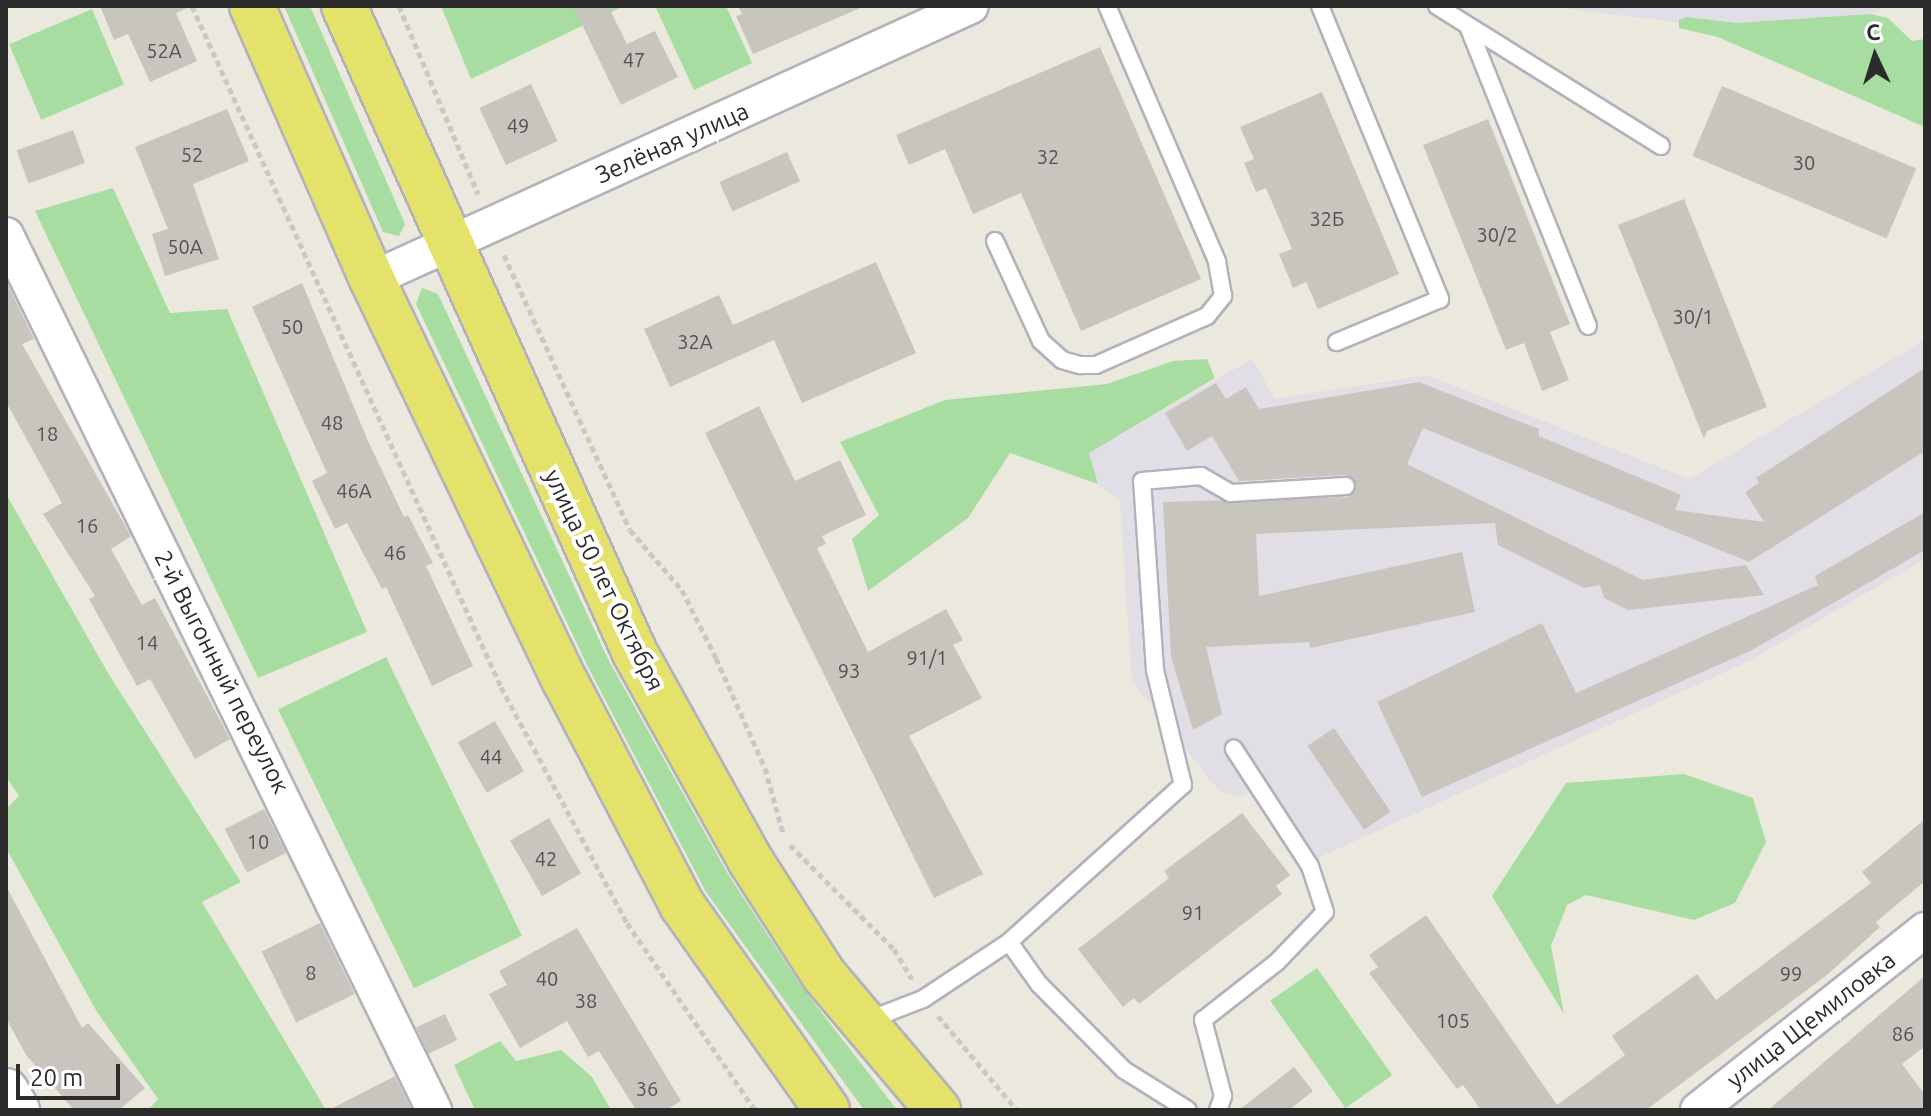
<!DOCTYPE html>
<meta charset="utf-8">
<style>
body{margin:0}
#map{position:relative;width:1931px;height:1116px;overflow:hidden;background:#ebe9de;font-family:Ubuntu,sans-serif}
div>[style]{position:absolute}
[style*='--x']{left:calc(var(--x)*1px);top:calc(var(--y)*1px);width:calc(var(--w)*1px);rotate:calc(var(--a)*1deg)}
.industrial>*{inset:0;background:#e1dee5}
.green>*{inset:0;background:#a7dda0;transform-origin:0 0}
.building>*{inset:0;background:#c7c5be;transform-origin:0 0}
.path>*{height:5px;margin-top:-2.5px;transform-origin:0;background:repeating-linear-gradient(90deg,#c8c8c8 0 6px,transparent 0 10px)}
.roads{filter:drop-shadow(2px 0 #b2b2bd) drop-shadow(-2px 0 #b2b2bd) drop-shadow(0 2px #b2b2bd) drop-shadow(0 -2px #b2b2bd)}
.lane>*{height:16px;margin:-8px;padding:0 8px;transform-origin:8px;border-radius:8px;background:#fff}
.street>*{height:34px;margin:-17px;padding:0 17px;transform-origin:17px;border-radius:17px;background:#fff}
.secondary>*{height:44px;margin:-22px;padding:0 22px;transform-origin:22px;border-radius:22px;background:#fff}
.primary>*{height:44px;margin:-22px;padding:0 22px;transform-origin:22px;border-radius:22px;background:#e4e26b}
span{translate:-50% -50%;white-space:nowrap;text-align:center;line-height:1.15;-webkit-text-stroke:8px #fff;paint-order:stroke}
.number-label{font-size:20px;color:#525250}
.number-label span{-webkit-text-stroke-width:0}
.street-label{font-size:24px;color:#2b2b2b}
.frame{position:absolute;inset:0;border:8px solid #2b2b2b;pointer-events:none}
.north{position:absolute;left:1835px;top:16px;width:80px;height:80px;-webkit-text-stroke:6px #fff;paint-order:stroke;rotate:356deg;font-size:22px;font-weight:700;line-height:32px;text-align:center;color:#2b2b2b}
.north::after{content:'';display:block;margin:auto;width:28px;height:36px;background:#2b2b2b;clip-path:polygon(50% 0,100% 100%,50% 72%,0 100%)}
.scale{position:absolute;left:16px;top:1064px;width:104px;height:36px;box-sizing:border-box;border:4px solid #2b2b2b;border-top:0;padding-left:10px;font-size:24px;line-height:28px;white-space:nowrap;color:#2b2b2b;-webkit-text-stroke:6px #fff;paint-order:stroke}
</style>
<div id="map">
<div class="industrial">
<div style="clip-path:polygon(1543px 6px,1890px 6px,1840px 26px,1741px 30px)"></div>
<div style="clip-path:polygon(1925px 340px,1925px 559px,1751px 660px,1318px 858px,1267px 783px,1240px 797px,1219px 791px,1132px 681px,1120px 500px,1098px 484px,1088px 453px,1252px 359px,1275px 399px,1427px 375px,1689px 479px)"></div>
</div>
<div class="green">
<div style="clip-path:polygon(284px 6px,310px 6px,405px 224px,399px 236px,383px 232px)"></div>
<div style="clip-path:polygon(441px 6px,624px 6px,471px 79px)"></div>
<div style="clip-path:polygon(655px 6px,726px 6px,752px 63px,694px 90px)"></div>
<div style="left:92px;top:9px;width:82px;height:90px;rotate:67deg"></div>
<div style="clip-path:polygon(1871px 14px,1888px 18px,1912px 41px,1925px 39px,1925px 127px,1718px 37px,1679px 28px,1679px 20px,1687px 17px,1736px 23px)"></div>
<div style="clip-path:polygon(113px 188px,170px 313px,227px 309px,367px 632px,258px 678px,35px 211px)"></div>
<div style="clip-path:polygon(422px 288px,438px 294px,609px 661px,728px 874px,802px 987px,897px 1110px,864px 1110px,706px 892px,588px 667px,416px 304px)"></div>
<div style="clip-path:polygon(1207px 359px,1215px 378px,1089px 453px,1098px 484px,1010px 453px,968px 518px,868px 591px,852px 539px,879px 515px,840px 442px,945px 400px,1107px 384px,1173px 361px)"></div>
<div style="clip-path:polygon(6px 494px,108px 673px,241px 882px,202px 902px,326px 1110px,148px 1110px,158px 1099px,97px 1012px,6px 848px,6px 809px,19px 796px,6px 776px)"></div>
<div style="left:386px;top:657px;width:310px;height:120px;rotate:64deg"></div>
<div style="clip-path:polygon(1684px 774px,1753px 798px,1766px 842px,1735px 903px,1694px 920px,1586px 895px,1567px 905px,1551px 946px,1564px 1014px,1492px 896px,1566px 783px)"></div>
<div style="left:1317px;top:968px;width:131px;height:57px;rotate:55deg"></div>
<div style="clip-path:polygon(500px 1041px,516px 1061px,561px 1050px,592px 1077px,611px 1110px,475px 1110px,454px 1065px)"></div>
</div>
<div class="building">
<div style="clip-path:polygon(100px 6px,192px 6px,176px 13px,197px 61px,150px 82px,128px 34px,114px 40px)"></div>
<div style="clip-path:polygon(573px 6px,608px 6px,627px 44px,655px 31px,678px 77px,621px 105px)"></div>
<div style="clip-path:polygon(738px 6px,865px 6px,753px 54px,736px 16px,742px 14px)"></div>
<div style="clip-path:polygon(1100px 47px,1201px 279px,1081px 331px,1021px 193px,973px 214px,945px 149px,909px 165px,896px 135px)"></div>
<div style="left:531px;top:84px;width:63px;height:57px;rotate:65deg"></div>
<div style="left:1722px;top:86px;width:211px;height:76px;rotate:23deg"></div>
<div style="clip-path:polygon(1322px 92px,1399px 274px,1318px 309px,1306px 282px,1293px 288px,1279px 254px,1292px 249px,1266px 188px,1256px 192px,1244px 163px,1254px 159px,1240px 127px)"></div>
<div style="clip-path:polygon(227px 109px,249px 161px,193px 184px,219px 259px,165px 276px,152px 234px,168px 229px,135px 147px)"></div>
<div style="clip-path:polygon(1488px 119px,1570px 324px,1550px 332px,1569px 380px,1542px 391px,1524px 343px,1506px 350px,1423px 145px)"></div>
<div style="left:73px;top:130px;width:35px;height:60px;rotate:70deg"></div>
<div style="left:787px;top:152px;width:32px;height:74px;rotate:66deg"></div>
<div style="clip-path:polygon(1684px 199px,1767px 407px,1707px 431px,1704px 439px,1618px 225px)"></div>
<div style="clip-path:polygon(876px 262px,916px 353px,802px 403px,774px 340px,670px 387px,644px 329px,719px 295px,733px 325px)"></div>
<div style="clip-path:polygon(6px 281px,34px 339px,22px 344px,131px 536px,111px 549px,142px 605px,155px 598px,230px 739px,195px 759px,150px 679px,137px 686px,89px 599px,95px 596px,43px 514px,62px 503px,6px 402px)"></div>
<div style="clip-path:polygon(302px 283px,368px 441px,404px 517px,408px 515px,433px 563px,426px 566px,473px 666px,432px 686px,386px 587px,382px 589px,347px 523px,335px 529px,312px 481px,327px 473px,252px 307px)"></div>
<div style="clip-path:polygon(1925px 368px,1925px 451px,1749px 562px,1423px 428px,1407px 464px,1643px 580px,1746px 565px,1764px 595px,1628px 610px,1604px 598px,1600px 585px,1584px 588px,1498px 545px,1495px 523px,1256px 534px,1259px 596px,1462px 552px,1475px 612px,1310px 648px,1309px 642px,1206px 647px,1222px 714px,1193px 730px,1171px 657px,1163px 502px,1347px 497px,1357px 486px,1345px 475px,1239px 481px,1212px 436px,1187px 451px,1165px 413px,1216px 383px,1226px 399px,1246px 387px,1259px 409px,1419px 382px,1539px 429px,1539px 436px,1681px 495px,1675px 510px,1764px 522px,1745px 492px,1759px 483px,1756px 478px)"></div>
<div style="clip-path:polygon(759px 406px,795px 481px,840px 460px,866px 515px,822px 536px,826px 544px,817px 548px,868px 652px,946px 609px,963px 640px,953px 645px,982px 698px,909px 736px,983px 874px,934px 898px,705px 433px)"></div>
<div style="clip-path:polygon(1925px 512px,1925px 550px,1752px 650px,1422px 797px,1377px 702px,1542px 623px,1576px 693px,1818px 585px,1815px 576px)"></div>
<div style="left:495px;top:721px;width:58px;height:43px;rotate:60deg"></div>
<div style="left:1334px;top:728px;width:101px;height:32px;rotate:56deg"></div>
<div style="left:264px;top:809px;width:49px;height:44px;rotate:63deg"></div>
<div style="clip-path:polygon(1242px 813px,1290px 875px,1276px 886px,1282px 894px,1139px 1004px,1134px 998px,1123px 1007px,1078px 949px,1169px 878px,1164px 871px)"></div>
<div style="left:549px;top:818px;width:64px;height:45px;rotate:60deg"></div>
<div style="clip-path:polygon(1925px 819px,1925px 881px,1876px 922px,1880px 927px,1827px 975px,1646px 1110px,1481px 1110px,1463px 1085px,1457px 1089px,1369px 973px,1378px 967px,1369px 955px,1426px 915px,1557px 1105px,1625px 1055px,1612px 1036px,1697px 974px,1716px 1000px,1871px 883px,1862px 872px)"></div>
<div style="clip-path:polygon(6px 886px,82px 1028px,88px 1023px,145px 1088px,119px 1110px,74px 1110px,26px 1055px,6px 1018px)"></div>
<div style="left:320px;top:923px;width:79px;height:65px;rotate:64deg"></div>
<div style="clip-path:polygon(577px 928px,681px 1101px,666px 1110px,636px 1110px,599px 1051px,588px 1057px,567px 1021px,520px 1048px,489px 994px,507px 985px,499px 971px)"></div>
<div style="clip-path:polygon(1925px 976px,1925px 1046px,1902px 1064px,1925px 1095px,1925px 1110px,1768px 1110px)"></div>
<div style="left:445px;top:1014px;width:29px;height:32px;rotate:65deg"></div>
<div style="clip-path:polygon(1294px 1067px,1313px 1091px,1289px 1110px,1239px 1110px)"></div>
<div style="clip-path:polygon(395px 1076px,412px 1110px,329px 1110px)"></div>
</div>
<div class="path">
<div style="--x:192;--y:6;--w:748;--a:65.59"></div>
<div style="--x:501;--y:687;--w:268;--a:61.9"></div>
<div style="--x:627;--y:923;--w:227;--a:55.6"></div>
<div style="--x:399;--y:6;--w:204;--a:67.2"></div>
<div style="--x:504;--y:255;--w:302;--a:65.4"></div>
<div style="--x:630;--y:530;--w:79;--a:49.1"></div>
<div style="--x:682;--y:590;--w:76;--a:63.4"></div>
<div style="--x:716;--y:658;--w:120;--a:66"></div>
<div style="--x:765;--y:768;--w:67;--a:74.5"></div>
<div style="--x:790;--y:845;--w:147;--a:45"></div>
<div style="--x:894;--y:949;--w:35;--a:59"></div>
<div style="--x:938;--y:1016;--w:123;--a:50"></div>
</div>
<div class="roads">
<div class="lane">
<div style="--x:1320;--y:6;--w:317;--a:67.7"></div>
<div style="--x:1440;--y:299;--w:112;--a:157.3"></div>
<div style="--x:1437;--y:6;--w:264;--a:32"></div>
<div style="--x:1468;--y:26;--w:323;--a:68.2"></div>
<div style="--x:995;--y:241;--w:110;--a:65.3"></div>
<div style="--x:1041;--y:341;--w:28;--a:42"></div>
<div style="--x:1062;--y:360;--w:19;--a:16"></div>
<div style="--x:1080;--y:365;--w:16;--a:0"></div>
<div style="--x:1096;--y:365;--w:121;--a:-23.8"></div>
<div style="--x:1207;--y:316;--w:26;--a:-51"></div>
<div style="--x:1223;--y:296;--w:36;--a:-100"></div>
<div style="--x:1217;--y:261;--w:278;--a:-113.3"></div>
<div style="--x:1009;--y:942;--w:52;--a:54.5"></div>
<div style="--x:1039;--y:984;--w:121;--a:45.3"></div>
<div style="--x:1124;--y:1070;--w:75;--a:32"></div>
<div style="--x:866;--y:1021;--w:61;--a:-21.1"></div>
<div style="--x:923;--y:999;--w:103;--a:-33.5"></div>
<div style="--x:1009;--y:942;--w:234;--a:-42.1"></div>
<div style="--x:1183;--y:785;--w:118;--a:-103.7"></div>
<div style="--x:1155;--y:670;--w:189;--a:-93.9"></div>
<div style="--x:1142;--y:481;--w:59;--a:-4.8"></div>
<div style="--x:1201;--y:476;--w:34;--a:30"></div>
<div style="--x:1231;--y:493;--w:115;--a:-3.5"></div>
<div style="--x:1218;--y:1110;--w:15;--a:-70"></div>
<div style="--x:1223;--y:1096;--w:79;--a:-104.7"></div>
<div style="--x:1203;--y:1020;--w:94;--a:-38.1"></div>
<div style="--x:1277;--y:962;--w:69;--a:-46.2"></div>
<div style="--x:1325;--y:912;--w:48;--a:-108.1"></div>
<div style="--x:1310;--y:866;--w:140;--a:-123"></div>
</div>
<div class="street">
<div style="--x:6;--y:235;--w:974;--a:63.93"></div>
<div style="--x:372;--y:279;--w:658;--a:-24.5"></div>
<div style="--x:1698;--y:1110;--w:290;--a:-38.4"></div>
</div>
<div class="secondary">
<div style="--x:6;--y:1091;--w:22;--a:60"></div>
</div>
<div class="primary">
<div style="--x:252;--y:6;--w:298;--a:66.3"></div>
<div style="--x:372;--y:279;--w:446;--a:64.4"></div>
<div style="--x:565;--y:681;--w:253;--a:62.4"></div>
<div style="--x:682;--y:905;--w:251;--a:54.7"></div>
<div style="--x:344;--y:6;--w:709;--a:65.78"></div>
<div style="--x:635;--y:653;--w:240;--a:60.9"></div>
<div style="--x:752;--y:863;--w:133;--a:57.3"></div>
<div style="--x:824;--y:975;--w:177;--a:49.8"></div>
</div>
</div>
<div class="number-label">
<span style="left:164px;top:50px">52А</span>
<span style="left:634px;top:59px">47</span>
<span style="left:518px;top:125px">49</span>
<span style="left:192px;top:154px">52</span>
<span style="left:1048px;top:156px">32</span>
<span style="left:1804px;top:162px">30</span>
<span style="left:1327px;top:218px">32Б</span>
<span style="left:1497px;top:234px">30/2</span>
<span style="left:185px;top:246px">50А</span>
<span style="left:1693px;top:316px">30/1</span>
<span style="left:292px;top:326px">50</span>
<span style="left:695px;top:341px">32А</span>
<span style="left:332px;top:422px">48</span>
<span style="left:47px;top:433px">18</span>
<span style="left:354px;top:490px">46А</span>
<span style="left:87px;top:525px">16</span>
<span style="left:395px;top:552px">46</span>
<span style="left:147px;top:642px">14</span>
<span style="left:927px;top:657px">91/1</span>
<span style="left:849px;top:670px">93</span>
<span style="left:491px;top:756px">44</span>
<span style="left:258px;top:841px">10</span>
<span style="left:546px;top:858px">42</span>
<span style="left:1193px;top:912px">91</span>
<span style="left:311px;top:972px">8</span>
<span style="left:1791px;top:973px">99</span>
<span style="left:547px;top:978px">40</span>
<span style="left:586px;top:1000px">38</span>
<span style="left:1453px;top:1020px">105</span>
<span style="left:1903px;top:1033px">86</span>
<span style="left:647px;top:1088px">36</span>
</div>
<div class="street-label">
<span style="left:672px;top:143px;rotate:-24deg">Зелёная улица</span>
<span style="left:604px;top:580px;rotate:64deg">улица 50 лет Октября</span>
<span style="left:222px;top:672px;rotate:63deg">2-й Выгонный переулок</span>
<span style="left:1811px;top:1020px;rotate:-38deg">улица Щемиловка</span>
</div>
<div class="frame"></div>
<div class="north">С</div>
<div class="scale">20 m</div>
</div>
